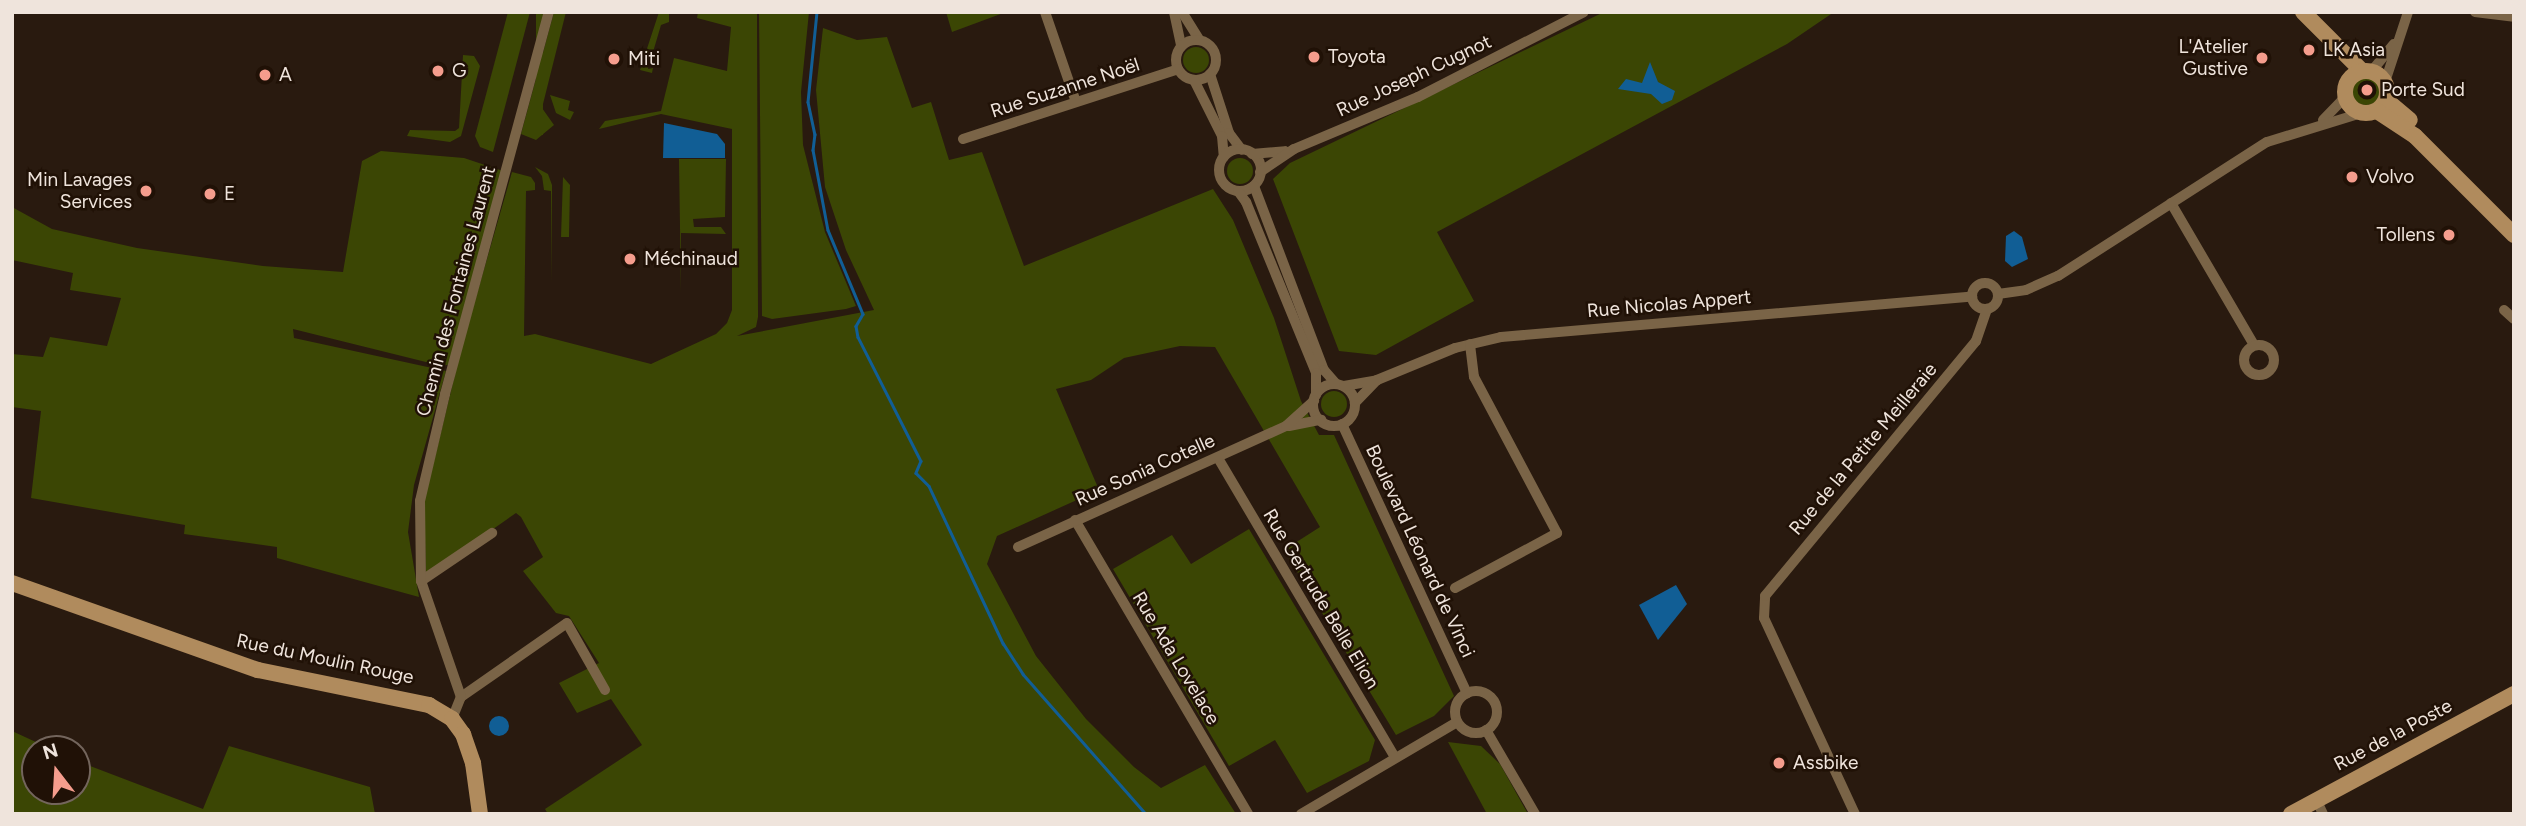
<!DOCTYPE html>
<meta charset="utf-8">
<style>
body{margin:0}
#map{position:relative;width:2526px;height:826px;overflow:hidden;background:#291a0f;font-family:Figtree,sans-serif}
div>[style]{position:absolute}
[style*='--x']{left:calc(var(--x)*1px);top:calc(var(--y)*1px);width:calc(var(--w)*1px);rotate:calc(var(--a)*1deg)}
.green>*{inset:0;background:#3b4604;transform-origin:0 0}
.round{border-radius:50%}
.water>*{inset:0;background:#115e95}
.stream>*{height:2.5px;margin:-1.25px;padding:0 1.25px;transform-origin:1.25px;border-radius:1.25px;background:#115e95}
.street>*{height:10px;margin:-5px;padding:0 5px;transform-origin:5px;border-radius:5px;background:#7a6447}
.street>.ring{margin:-5px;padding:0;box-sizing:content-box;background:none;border:10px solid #7a6447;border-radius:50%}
.secondary>*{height:16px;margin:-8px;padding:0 8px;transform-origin:8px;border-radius:8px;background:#b08b5d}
.secondary>.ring{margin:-8px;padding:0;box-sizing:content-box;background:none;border:16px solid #b08b5d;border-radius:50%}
.dots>*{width:19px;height:19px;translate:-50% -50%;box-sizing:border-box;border:4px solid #201106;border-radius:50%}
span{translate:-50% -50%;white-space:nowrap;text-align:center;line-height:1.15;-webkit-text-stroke:5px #201106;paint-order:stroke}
.poi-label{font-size:19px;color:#efe4dc}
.right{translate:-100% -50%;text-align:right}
.left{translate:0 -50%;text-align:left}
.street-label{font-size:19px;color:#efe4dc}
.frame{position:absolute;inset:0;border:14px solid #efe4dc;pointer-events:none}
.north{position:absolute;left:21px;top:735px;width:70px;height:70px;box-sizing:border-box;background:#201106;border:2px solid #73655c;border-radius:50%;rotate:343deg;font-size:19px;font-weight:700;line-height:28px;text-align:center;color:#efe4dc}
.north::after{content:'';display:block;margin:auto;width:24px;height:32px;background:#f59d8d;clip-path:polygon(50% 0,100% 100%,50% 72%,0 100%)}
</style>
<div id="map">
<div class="green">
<div style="clip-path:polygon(508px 12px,530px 12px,493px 152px,480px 147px,475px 136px)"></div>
<div style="left:536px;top:12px;width:7px;height:123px"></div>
<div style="clip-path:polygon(554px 12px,566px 12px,542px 108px,554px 125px,536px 140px,521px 134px)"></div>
<div style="clip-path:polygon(659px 12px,669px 12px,669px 22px,661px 25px,648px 69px,653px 68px,652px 73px,640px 70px)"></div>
<div style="clip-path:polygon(698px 12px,757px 12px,758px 317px,756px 327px,737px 336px,874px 310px,846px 250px,825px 187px,816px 90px,823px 28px,857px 40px,887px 37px,912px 108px,931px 102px,949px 160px,982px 152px,1024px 266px,1213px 189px,1233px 220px,1274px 318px,1301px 401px,1319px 435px,1334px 435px,1454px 696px,1434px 716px,1396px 735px,1284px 550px,1320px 527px,1215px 347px,1180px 346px,1124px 358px,1091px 380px,1056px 389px,1099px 490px,997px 536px,987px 564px,1036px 656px,1086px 719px,1134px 767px,1161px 788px,1205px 765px,1236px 814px,548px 814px,545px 809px,642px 745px,611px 699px,577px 713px,559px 683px,599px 663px,569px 616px,556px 613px,523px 571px,543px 557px,521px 517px,516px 513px,426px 576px,424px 502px,462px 346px,512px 172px,531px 177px,535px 183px,535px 190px,526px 191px,524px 336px,535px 334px,651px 364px,716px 334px,727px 323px,732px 310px,732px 129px,661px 114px,599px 129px,605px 121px,661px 111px,674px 58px,727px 71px,731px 27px,697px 18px)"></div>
<div style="clip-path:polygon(759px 12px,809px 12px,801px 92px,803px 145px,825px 232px,856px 306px,846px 309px,772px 319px,762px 316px)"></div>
<div style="clip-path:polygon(946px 12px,1006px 12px,952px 32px)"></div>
<div style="clip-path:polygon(1604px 12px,1834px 12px,1787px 44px,1437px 232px,1474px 301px,1376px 355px,1339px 351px,1273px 179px,1290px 163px)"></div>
<div class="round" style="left:1183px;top:47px;width:26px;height:26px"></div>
<div style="clip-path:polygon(463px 55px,474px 56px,480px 66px,461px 136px,450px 142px,407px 136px,410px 130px,455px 131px,459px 128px)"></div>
<div class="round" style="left:2352px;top:77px;width:28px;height:28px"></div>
<div style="clip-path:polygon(550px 95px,570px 101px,568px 110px,574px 112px,570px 120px,556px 113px)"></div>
<div style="clip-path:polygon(381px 151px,464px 158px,503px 171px,451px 364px,442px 366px,293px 329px,294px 338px,446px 371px,414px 485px,408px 532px,419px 597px,277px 558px,277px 547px,184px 534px,185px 525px,31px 498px,41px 411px,12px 407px,12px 354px,43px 357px,50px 337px,107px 346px,121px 298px,70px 290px,73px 273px,12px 260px,12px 207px,52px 229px,137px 248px,263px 266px,343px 272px,362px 161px)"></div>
<div class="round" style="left:1227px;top:158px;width:26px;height:26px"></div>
<div style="clip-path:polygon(679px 159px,726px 159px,725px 217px,693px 219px,694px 227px,721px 227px,726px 234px,681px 233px,681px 294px)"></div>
<div style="clip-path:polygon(535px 167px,548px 174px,552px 185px,552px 285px,551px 191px,544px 190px,542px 176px)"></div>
<div style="clip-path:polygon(563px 177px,570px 185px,569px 237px,561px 237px)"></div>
<div class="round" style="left:1321px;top:391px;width:26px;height:26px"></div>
<div style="clip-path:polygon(1249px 529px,1375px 740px,1369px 761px,1307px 793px,1275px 740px,1229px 766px,1113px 569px,1172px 535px,1191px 564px)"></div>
<div style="clip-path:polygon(12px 731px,51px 749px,35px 749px,35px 791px,77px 791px,77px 761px,203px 809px,229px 746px,370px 787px,375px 814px,12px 814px)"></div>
<div style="clip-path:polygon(1448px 742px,1481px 746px,1500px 764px,1528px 814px,1487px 814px)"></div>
</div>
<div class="water">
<div style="clip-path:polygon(1650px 62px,1658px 82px,1675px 91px,1672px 100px,1662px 104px,1651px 94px,1618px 89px,1626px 79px,1642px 83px)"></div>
<div style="clip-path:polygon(664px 123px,717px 134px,725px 144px,725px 158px,663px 158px)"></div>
<div style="clip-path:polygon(2014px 231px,2022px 237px,2028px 259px,2012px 267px,2005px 261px,2006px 236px)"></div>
<div style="clip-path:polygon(1676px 585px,1687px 604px,1658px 640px,1639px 605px)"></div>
<div class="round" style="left:489px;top:716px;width:20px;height:20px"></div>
</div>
<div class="stream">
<div style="--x:817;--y:12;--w:90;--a:95.7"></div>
<div style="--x:808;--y:102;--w:33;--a:78"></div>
<div style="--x:815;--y:134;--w:16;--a:97"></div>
<div style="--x:813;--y:150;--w:81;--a:79.4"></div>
<div style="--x:828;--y:230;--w:91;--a:67.4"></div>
<div style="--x:863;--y:314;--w:14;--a:120"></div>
<div style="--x:856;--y:326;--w:11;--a:80"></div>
<div style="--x:858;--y:337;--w:139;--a:63.1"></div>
<div style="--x:921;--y:461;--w:13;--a:113"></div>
<div style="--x:916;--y:473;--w:18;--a:45"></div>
<div style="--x:929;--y:486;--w:174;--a:64.8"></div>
<div style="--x:1003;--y:643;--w:37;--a:57"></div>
<div style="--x:1023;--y:674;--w:186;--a:48.7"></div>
</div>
<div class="street">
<div style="--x:1045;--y:12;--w:95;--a:71"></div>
<div style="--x:1174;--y:12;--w:35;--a:78"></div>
<div style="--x:1182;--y:12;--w:32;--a:58"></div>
<div style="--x:2475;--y:12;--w:39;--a:7"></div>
<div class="ring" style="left:1176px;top:40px;width:30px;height:30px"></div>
<div style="--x:2371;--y:72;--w:36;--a:-51"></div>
<div style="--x:1210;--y:74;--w:62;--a:72.1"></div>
<div style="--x:1229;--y:133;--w:21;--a:53"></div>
<div style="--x:1194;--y:80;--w:63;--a:63.4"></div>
<div style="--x:1222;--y:136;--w:21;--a:85"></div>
<div style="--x:2385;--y:82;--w:74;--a:-71.8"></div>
<div style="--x:2323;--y:120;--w:32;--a:-46"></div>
<div style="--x:963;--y:139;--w:226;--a:-18"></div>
<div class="ring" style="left:1219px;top:149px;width:32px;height:32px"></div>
<div style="--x:1252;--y:154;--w:33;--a:-5"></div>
<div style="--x:1260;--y:172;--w:41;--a:-34.1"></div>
<div style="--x:1294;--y:149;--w:134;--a:-22.8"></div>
<div style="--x:1418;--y:97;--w:186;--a:-27.1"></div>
<div style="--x:1254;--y:186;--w:197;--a:69.2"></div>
<div style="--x:1324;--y:370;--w:18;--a:49"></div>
<div style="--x:1238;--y:191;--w:14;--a:54"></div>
<div style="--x:1246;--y:202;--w:185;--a:67.7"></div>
<div style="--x:1316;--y:373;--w:22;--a:90"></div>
<div style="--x:2171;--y:203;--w:164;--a:59.7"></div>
<div class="ring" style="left:1972px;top:283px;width:16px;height:16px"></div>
<div style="--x:1998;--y:294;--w:28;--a:-8"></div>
<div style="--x:2026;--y:290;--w:35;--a:-24"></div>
<div style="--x:2058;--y:276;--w:248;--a:-32.7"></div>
<div style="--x:2267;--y:142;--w:98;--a:-17.1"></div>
<div style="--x:2504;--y:310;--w:13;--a:42"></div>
<div class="ring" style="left:2244px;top:345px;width:20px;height:20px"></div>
<div style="--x:1377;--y:380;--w:84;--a:-22.3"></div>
<div style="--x:1455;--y:348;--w:47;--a:-13.4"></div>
<div style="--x:1501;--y:337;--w:473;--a:-4.9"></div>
<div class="ring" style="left:1313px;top:384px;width:32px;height:32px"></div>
<div style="--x:1344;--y:386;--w:34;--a:-10"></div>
<div style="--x:1377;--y:380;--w:32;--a:134"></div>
<div style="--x:1342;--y:424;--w:297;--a:65.1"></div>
<div style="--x:1289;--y:426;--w:33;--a:-11"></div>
<div style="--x:1218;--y:458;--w:347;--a:59.4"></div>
<div style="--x:1075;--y:520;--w:341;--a:59.5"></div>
<div style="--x:1018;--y:547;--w:294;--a:-24.3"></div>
<div style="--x:1286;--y:426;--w:38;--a:-42"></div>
<div style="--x:421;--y:581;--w:86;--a:-34.1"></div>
<div style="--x:1455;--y:588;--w:116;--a:-28.3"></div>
<div style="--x:1557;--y:533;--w:177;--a:-118"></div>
<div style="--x:1474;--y:377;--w:33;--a:-97"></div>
<div class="ring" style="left:1455px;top:691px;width:32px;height:32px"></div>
<div style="--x:461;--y:697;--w:129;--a:-34.9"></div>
<div style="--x:567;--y:623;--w:77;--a:60.4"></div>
<div style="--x:452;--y:719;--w:24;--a:-68"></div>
<div style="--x:461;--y:697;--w:123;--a:-109"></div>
<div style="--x:421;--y:581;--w:80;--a:-90.7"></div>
<div style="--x:420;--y:501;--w:110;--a:-76.8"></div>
<div style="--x:445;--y:394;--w:396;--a:-74.8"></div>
<div style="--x:1486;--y:730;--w:97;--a:59.7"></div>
<div style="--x:2316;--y:799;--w:17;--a:65"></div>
<div style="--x:1301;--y:814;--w:181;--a:-30.5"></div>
<div style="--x:1855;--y:814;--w:216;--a:-114.9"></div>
<div style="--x:1764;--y:618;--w:22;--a:-87"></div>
<div style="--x:1765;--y:596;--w:331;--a:-50.4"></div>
<div style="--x:1976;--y:341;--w:34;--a:-71"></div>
</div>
<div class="secondary">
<div style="--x:2303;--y:12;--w:83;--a:45"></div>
<div class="ring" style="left:2345px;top:71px;width:26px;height:26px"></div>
<div style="--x:2386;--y:100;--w:31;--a:40"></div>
<div style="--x:2377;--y:111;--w:45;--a:33.3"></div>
<div style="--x:2415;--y:136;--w:140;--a:45"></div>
<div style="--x:12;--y:583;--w:261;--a:19.5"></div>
<div style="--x:258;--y:670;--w:175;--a:11.6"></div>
<div style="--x:429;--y:705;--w:27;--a:31"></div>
<div style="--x:452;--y:719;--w:19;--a:54"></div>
<div style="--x:463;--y:734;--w:31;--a:71"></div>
<div style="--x:473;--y:763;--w:51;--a:82.2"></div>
<div style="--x:2291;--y:814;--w:253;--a:-28.3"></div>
</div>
<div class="dots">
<div style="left:2309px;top:50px;background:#f59d8d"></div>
<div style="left:1314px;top:57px;background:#f59d8d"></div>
<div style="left:2262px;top:58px;background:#f59d8d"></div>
<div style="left:614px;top:59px;background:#f59d8d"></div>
<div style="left:438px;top:71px;background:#f59d8d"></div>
<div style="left:265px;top:75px;background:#f59d8d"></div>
<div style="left:2367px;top:90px;background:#f59d8d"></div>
<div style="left:2352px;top:177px;background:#f59d8d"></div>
<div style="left:146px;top:191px;background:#f59d8d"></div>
<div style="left:210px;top:194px;background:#f59d8d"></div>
<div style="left:2449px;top:235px;background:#f59d8d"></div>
<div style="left:630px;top:259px;background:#f59d8d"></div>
<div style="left:1779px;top:763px;background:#f59d8d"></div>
</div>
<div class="poi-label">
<span class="right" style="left:2248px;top:58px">L'Atelier<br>Gustive</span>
<span class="left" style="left:2323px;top:50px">LK Asia</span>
<span class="left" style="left:1328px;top:57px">Toyota</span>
<span class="left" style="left:628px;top:59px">Miti</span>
<span class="left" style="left:452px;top:71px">G</span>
<span class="left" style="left:279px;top:75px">A</span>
<span class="left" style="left:2381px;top:90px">Porte Sud</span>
<span class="left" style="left:2366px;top:177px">Volvo</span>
<span class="right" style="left:132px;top:191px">Min Lavages<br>Services</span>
<span class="left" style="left:224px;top:194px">E</span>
<span class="right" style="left:2435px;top:235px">Tollens</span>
<span class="left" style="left:644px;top:259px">Méchinaud</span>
<span class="left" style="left:1793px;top:763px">Assbike</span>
</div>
<div class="street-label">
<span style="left:1414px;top:76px;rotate:-25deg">Rue Joseph Cugnot</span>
<span style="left:1065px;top:88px;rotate:-18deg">Rue Suzanne Noël</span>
<span style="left:456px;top:291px;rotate:-75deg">Chemin des Fontaines Laurent</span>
<span style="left:1669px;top:304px;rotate:-5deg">Rue Nicolas Appert</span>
<span style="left:1863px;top:449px;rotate:-50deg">Rue de la Petite Meilleraie</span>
<span style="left:1145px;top:470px;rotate:-24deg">Rue Sonia Cotelle</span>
<span style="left:1420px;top:551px;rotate:65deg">Boulevard Léonard de Vinci</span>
<span style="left:1321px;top:599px;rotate:59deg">Rue Gertrude Belle Elion</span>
<span style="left:1176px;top:658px;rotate:59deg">Rue Ada Lovelace</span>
<span style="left:325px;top:659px;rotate:12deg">Rue du Moulin Rouge</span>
<span style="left:2393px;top:735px;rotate:-28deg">Rue de la Poste</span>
</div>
<div class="frame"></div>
<div class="north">N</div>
</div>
